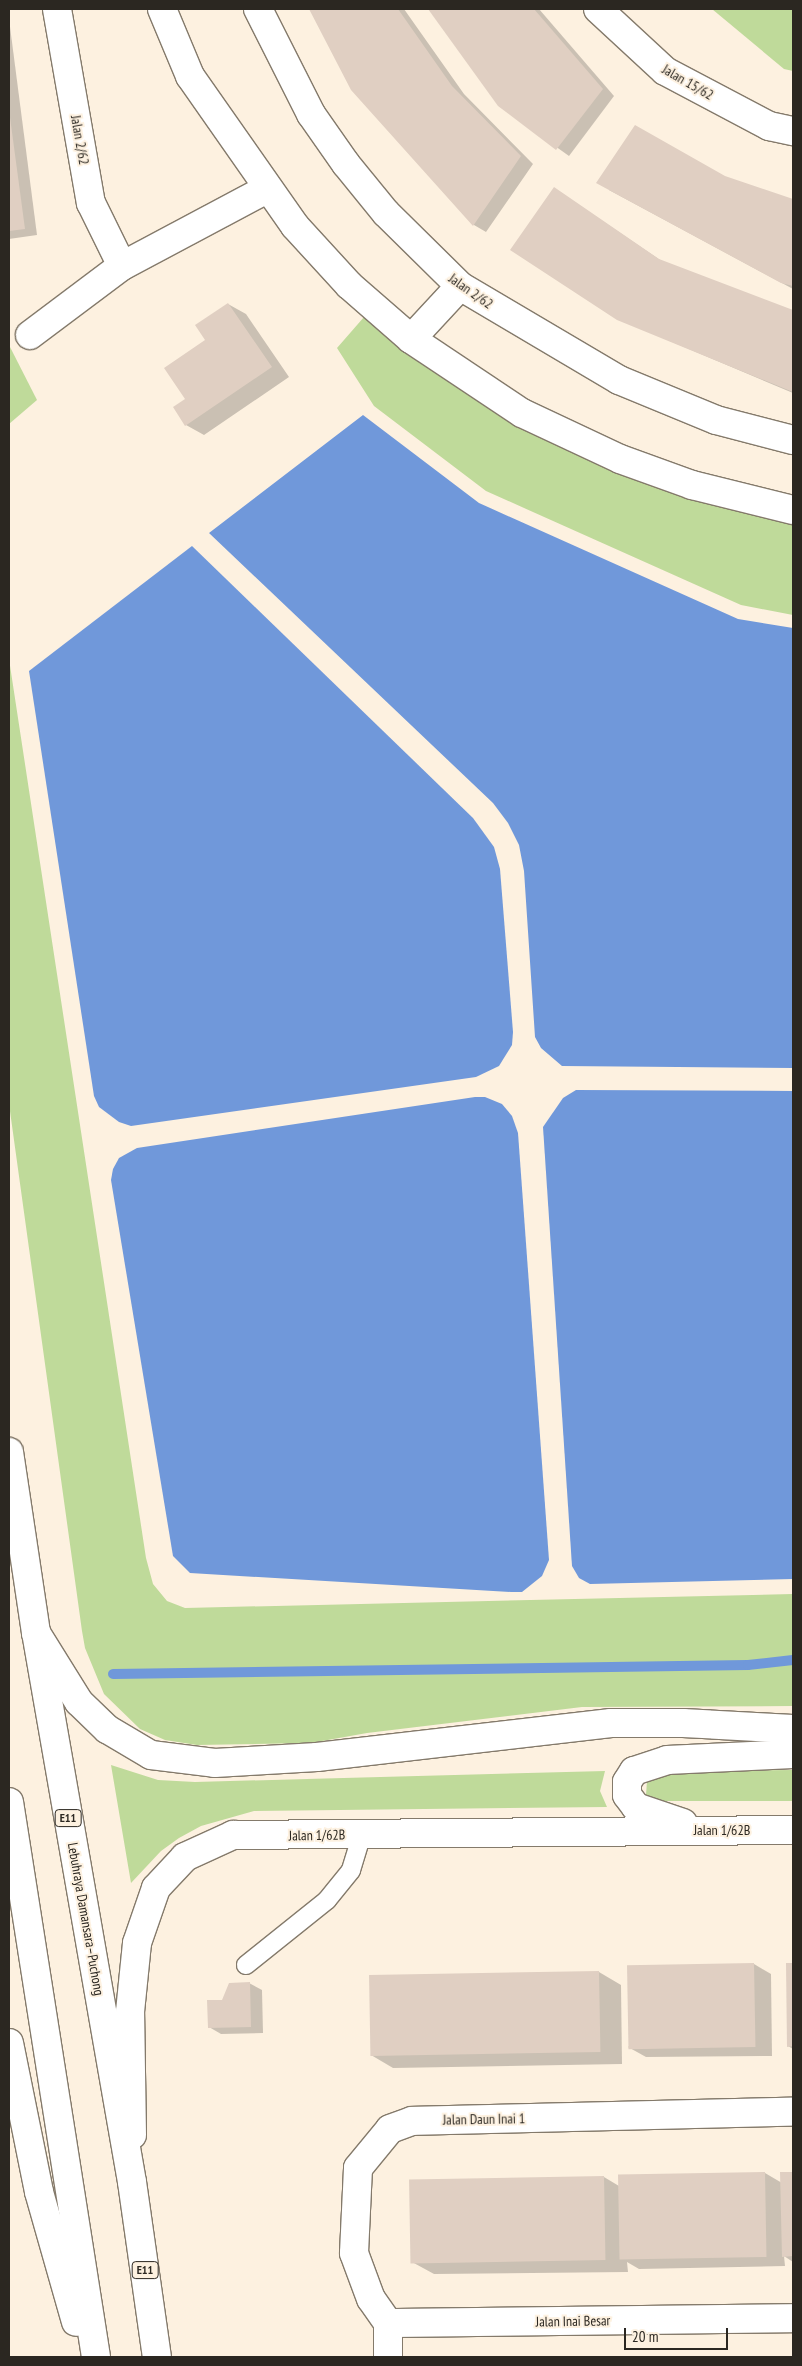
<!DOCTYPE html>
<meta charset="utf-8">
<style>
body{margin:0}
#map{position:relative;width:802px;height:2366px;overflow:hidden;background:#fdf1e0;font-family:"PT Sans Narrow",sans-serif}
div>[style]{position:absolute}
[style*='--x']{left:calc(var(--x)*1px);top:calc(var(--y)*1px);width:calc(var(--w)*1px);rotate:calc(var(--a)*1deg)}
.green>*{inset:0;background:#bfda9a}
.water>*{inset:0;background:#7098da}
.shadow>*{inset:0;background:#0003}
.stream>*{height:10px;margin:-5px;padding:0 5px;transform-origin:5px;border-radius:5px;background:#7098da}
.building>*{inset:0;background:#e0cfc2;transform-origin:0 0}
.roads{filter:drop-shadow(1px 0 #847a6b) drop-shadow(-1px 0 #847a6b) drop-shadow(0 1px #847a6b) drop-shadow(0 -1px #847a6b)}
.service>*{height:18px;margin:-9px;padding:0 9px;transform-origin:9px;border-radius:9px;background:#fff}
.minor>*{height:28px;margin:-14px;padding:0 14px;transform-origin:14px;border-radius:14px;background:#fff}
.secondary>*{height:28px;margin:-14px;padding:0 14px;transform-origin:14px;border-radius:14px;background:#fff}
.motorway>*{height:28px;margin:-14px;padding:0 14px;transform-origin:14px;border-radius:14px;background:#fff}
span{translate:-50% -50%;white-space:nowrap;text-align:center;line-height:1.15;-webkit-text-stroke:4px #fdf1e0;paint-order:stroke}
.shield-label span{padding:1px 4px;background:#fdf1e0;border:1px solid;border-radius:4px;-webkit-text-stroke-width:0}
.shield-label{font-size:12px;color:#2b2721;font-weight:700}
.street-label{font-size:14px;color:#2b2721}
.frame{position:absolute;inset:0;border:10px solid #2b2721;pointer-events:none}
.scale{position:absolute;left:624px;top:2328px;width:104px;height:22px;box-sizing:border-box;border:2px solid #2b2721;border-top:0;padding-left:6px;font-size:15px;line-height:18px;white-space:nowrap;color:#2b2721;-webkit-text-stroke:4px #fdf1e0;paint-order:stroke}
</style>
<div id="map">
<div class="green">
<div style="clip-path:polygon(712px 9px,793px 9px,793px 71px,784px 69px)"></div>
<div style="clip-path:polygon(371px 309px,522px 420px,793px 516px,793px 615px,741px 605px,486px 491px,374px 406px,337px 348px)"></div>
<div style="clip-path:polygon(9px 345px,37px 400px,9px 424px)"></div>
<div style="clip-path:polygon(9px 659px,146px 1558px,153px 1584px,167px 1601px,185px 1608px,793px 1594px,793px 1706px,582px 1707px,367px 1733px,311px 1743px,197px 1745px,165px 1740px,140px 1729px,104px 1694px,85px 1648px,82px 1631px,9px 1104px)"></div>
<div style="clip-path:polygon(111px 1765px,158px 1780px,195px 1782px,605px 1771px,600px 1791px,607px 1807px,254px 1811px,201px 1826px,179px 1838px,161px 1851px,131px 1883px)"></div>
<div style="clip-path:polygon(793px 1770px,793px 1801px,657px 1801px,646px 1795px,647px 1781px,673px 1771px)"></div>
</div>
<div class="water">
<div style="clip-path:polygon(363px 415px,479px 503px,738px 619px,793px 628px,793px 1068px,562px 1066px,541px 1048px,535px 1037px,524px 871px,519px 845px,508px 823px,493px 803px,209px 533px)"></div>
<div style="clip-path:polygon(192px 546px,473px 818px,494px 847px,500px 869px,513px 1032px,512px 1045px,499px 1066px,476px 1077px,131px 1126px,119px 1122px,99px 1107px,94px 1096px,29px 671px)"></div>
<div style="clip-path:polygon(576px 1090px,793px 1091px,793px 1579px,590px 1584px,579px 1578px,572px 1566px,543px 1127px,563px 1098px)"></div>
<div style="clip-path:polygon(475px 1097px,485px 1097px,502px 1104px,512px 1116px,518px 1133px,549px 1560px,542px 1576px,522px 1592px,511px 1592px,190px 1573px,173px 1556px,111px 1180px,113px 1169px,119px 1158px,137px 1148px)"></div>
</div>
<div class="shadow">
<div style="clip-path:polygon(310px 9px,404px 9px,464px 94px,533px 164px,486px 232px,474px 225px,352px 90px)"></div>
<div style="clip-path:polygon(430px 9px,539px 9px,614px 96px,569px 156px,499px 106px)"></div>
<div style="clip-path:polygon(9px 19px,37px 235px,9px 239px)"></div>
<div style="clip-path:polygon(725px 177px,793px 200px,793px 289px,609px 190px)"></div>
<div style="clip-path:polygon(555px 189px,663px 262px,793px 311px,793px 393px,618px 319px)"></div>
<div style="clip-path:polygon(228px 304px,246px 314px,289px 377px,204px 435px,186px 425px,175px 408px,187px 400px,207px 340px)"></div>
<div style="clip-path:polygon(754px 1964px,771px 1974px,772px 2056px,646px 2057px,628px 2047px)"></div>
<div style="clip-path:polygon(787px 1964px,793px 1964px,793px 2049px,788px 2046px)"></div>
<div style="clip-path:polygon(599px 1972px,621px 1985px,622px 2064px,393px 2068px,371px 2055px)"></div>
<div style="clip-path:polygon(249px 1983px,262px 1990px,263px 2033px,221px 2034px,209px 2027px,223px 2001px)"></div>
<div style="clip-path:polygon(765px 2173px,782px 2183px,782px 2173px,793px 2173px,793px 2262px,784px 2256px,785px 2266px,639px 2269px,627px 2262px,628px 2272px,434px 2274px,412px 2262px,604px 2177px,619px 2186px,619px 2176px)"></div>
</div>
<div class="stream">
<div style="--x:113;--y:1674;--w:635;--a:-0.81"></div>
<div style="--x:748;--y:1665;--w:45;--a:-6.3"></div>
</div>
<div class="building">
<div style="clip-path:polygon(309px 9px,398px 9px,452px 86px,521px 156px,473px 226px,351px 90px)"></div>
<div style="clip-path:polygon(428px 9px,534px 9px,603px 89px,556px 150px,498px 106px)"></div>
<div style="clip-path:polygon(9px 110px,25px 229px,9px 231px)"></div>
<div style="clip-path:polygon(635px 125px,725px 176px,793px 199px,793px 286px,781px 283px,596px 183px)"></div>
<div style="clip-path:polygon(554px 187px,659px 259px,793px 310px,793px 392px,617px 320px,510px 250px)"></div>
<div style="clip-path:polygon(228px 303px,272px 367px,185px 426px,173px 407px,185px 399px,164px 368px,205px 340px,195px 325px)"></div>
<div style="left:754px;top:1963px;width:84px;height:127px;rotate:89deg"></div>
<div style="clip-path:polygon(786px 1963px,793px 1963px,793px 2046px,787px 2047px)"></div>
<div style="left:599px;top:1971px;width:81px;height:230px;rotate:89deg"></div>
<div style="clip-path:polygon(250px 1982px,251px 2027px,208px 2028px,207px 2000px,222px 2000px,229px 1983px)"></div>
<div style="left:765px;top:2172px;width:85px;height:147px;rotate:89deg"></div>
<div style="clip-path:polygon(780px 2172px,793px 2172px,793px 2256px,782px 2257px)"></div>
<div style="left:604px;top:2176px;width:84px;height:195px;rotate:89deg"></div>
</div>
<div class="roads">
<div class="service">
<div style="--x:246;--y:1965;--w:104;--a:-38.7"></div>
<div style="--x:327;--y:1900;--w:38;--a:-51"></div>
<div style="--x:351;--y:1870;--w:38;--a:-73"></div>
</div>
<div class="minor">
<div style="--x:57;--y:9;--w:197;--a:80.1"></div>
<div style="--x:91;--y:203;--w:70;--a:63.8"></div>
<div style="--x:122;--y:266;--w:164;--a:-28"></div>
<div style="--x:162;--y:9;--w:73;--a:67.3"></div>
<div style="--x:190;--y:76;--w:183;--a:55"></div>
<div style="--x:295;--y:226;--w:80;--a:47.5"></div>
<div style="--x:349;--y:285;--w:82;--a:41.1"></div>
<div style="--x:411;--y:339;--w:133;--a:33.7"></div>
<div style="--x:522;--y:413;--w:108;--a:25.1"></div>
<div style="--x:620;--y:459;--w:77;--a:19.9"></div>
<div style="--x:692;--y:485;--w:104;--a:13.9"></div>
<div style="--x:258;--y:9;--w:118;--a:63.2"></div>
<div style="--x:311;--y:114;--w:61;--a:55"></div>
<div style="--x:346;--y:164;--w:63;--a:50.8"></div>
<div style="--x:386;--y:213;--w:104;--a:44.6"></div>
<div style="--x:460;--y:286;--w:185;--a:30.6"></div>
<div style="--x:619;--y:380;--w:105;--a:22.4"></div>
<div style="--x:716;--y:420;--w:80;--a:14.6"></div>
<div style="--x:598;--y:9;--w:91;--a:42.8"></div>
<div style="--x:665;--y:71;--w:118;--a:27.9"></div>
<div style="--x:769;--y:126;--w:25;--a:12"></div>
<div style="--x:30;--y:335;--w:115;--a:-36.9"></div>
<div style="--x:411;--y:339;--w:72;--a:-47.2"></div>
<div style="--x:388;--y:2323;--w:29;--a:-125"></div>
<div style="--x:371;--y:2299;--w:49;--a:-110.3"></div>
<div style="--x:354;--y:2253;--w:85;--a:-87.3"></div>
<div style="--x:358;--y:2168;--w:50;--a:-50.6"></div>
<div style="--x:390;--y:2129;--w:23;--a:-20"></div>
<div style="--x:412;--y:2121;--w:381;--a:-1.4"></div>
<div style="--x:388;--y:2323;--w:405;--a:-0.7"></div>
<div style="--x:388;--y:2323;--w:34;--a:90"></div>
</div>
<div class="secondary">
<div style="--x:36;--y:1633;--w:81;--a:58.1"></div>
<div style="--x:79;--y:1702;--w:39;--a:44"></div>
<div style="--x:107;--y:1729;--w:51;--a:30.6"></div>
<div style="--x:151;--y:1755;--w:64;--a:7.1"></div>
<div style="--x:215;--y:1763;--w:102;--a:-3.4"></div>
<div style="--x:317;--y:1757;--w:296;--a:-6.6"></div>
<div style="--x:611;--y:1723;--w:72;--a:0"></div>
<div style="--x:683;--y:1723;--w:110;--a:3.1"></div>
<div style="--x:683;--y:1823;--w:50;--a:-161.2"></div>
<div style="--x:636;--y:1807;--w:15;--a:-127"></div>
<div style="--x:627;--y:1795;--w:13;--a:-90"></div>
<div style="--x:627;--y:1782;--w:13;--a:-58"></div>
<div style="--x:634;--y:1771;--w:35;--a:-18"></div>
<div style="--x:667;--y:1760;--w:126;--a:-2.7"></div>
<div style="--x:132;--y:2135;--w:123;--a:-90.9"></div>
<div style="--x:130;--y:2012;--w:69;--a:-84.2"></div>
<div style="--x:137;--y:1943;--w:58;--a:-70.9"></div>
<div style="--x:156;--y:1888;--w:42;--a:-46.9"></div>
<div style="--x:185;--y:1857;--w:53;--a:-24.6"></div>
<div style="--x:233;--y:1835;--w:560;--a:-0.51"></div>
</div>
<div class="motorway">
<div style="--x:9;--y:1452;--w:182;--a:81.5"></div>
<div style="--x:36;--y:1632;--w:558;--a:80.1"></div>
<div style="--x:132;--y:2182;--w:177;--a:81.9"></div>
<div style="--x:9;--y:1802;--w:562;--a:81.09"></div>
<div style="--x:9;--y:2043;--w:152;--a:78.6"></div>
<div style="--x:39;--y:2192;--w:135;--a:74.1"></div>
</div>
</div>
<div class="shield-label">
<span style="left:68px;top:1818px">E11</span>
<span style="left:145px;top:2270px">E11</span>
</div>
<div class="street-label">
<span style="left:688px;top:82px;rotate:30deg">Jalan 15/62</span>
<span style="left:80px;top:140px;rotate:80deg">Jalan 2/62</span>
<span style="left:471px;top:291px;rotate:35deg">Jalan 2/62</span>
<span style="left:722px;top:1830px">Jalan 1/62B</span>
<span style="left:317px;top:1835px;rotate:-1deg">Jalan 1/62B</span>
<span style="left:86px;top:1919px;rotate:80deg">Lebuhraya Damansara–Puchong</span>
<span style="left:484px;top:2119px;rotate:-1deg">Jalan Daun Inai 1</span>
<span style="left:573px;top:2321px;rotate:-1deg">Jalan Inai Besar</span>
</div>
<div class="frame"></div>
<div class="scale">20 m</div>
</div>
